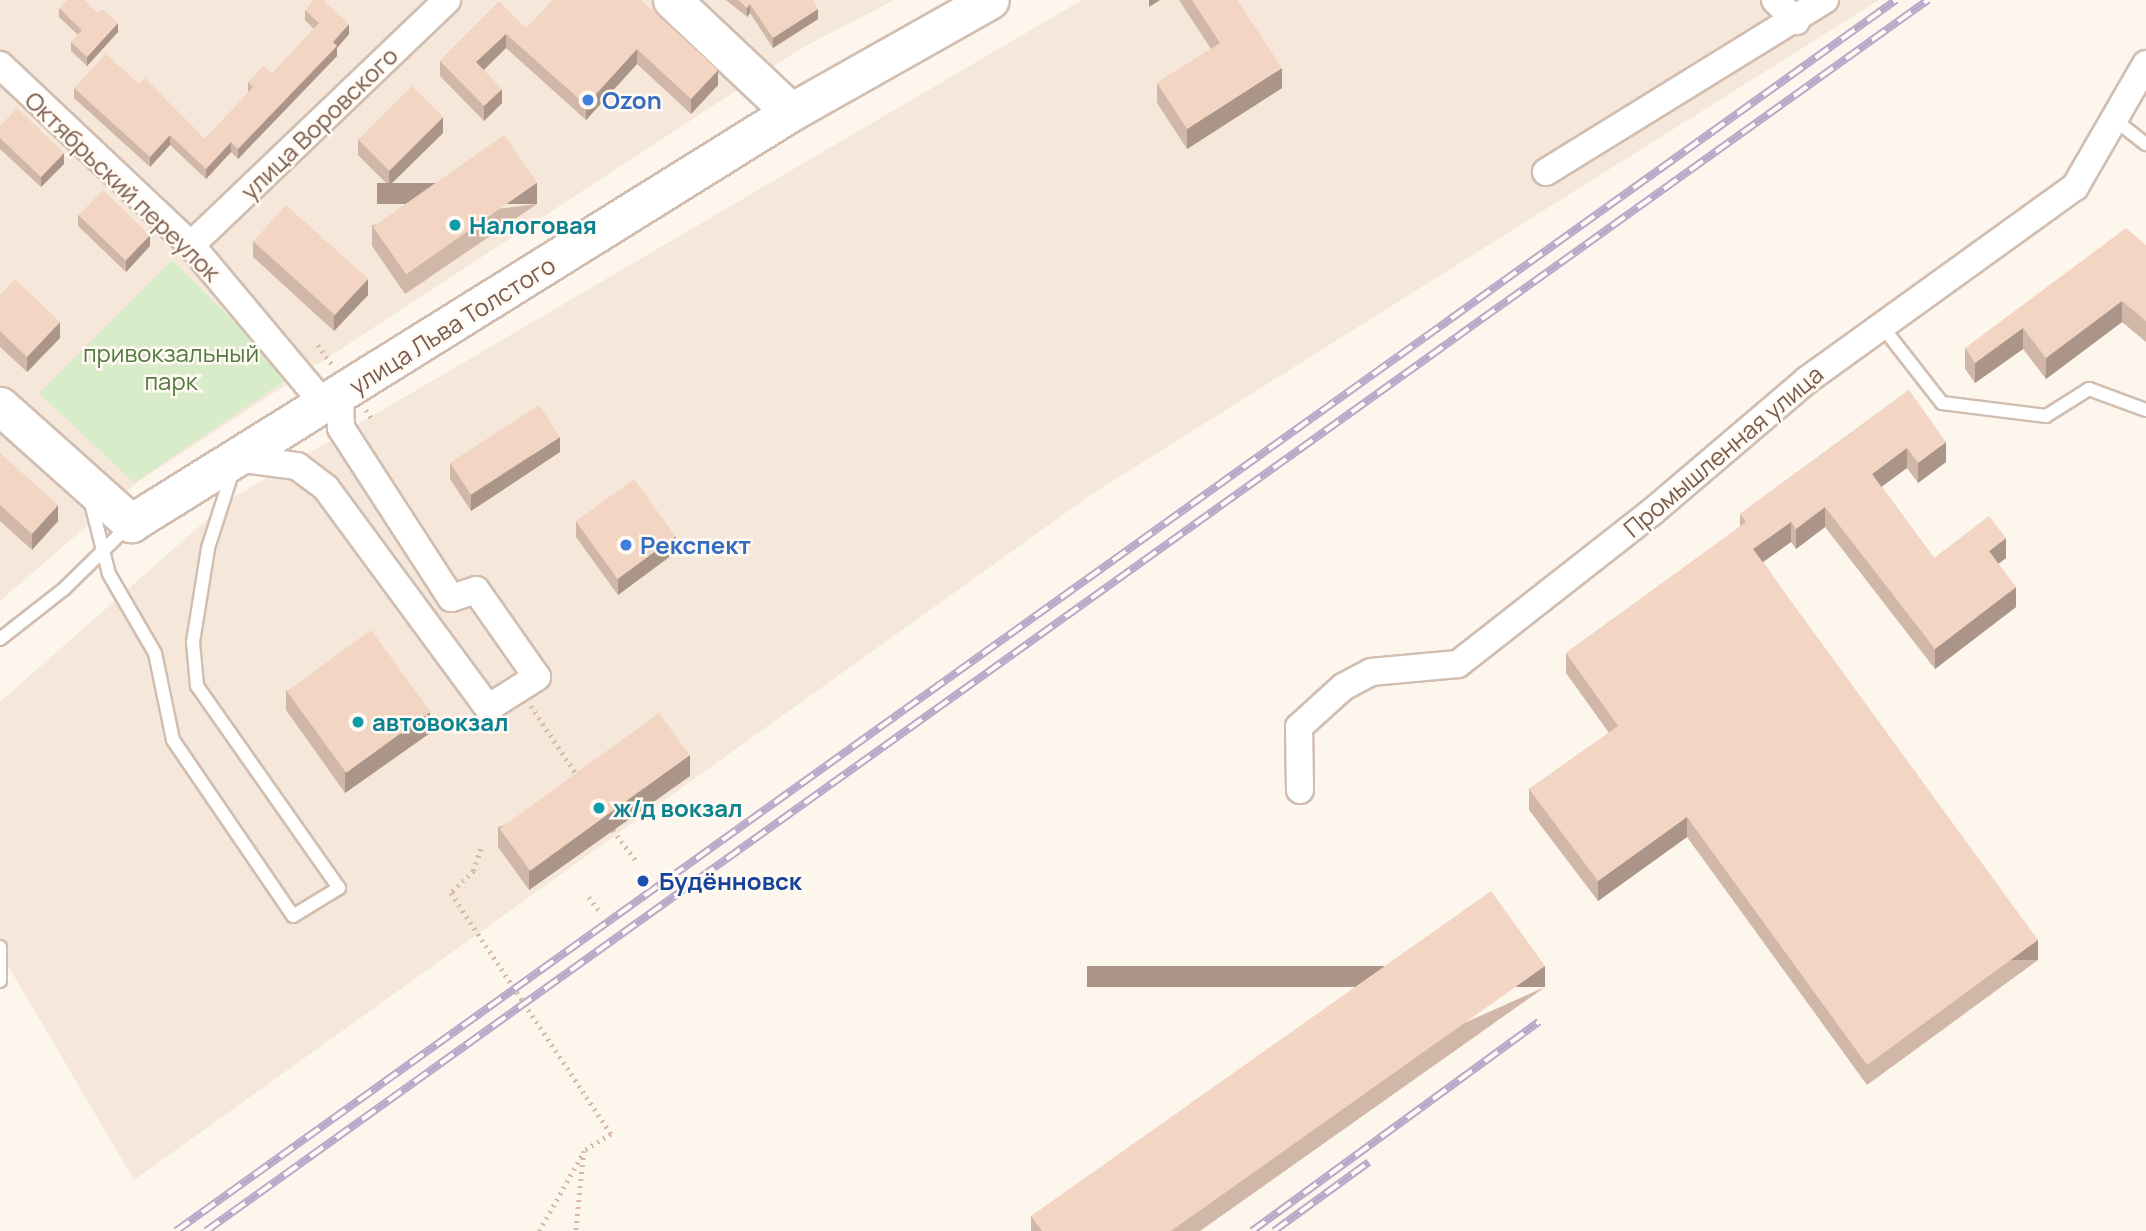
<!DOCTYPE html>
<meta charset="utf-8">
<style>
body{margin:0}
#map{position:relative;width:2146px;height:1231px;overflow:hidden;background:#fdf6ec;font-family:Manrope,sans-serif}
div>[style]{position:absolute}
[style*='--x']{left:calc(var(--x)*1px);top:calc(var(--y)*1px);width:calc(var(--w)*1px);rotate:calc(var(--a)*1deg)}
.residential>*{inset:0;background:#f5e8da}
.green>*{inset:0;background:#d8ecc9}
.path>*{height:4.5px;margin-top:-2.25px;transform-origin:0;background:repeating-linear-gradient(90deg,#d9b8a5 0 2px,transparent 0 7px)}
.roads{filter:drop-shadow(2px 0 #d1beb0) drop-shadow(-2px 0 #d1beb0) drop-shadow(0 2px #d1beb0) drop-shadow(0 -2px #d1beb0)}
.lane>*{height:12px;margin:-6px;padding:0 6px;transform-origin:6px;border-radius:6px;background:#fff}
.street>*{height:26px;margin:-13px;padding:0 13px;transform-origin:13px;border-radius:13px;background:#fff}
.secondary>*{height:37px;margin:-18.5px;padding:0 18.5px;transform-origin:18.5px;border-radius:18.5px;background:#fff}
.rail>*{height:8px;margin-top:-4px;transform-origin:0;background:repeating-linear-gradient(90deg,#fffaf3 0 16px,#b9a8c9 0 32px);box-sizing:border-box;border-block:2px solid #b9a8c9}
.wall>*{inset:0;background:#d1b7a8}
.shaded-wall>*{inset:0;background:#aa9588;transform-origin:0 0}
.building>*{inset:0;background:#f3d5c3;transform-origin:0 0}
.dots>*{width:19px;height:19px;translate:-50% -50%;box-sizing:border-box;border:4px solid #fffaf3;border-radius:50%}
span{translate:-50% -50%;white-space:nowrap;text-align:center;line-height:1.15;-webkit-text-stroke:5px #fffaf3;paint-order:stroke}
.shop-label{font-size:24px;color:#366cbe;font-weight:700}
.left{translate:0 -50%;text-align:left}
.street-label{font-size:24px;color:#7a5c4d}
.culture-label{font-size:24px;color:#0d838f;font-weight:700}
.park-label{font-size:24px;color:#537a41}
.transit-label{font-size:24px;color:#164399;font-weight:700}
</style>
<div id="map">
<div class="residential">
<div style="clip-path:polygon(0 0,894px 0,800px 49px,139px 481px,0 601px)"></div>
<div style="clip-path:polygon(1082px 0,1879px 0,1092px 494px,134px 1180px,0 952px,0 702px,229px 500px)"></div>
</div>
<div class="green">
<div style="clip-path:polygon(172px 260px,290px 377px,134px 483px,39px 393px)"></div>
</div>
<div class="path">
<div style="--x:318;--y:345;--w:24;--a:54"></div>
<div style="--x:366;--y:410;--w:12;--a:55"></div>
<div style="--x:531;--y:706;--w:83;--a:56.3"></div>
<div style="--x:613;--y:830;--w:40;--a:53"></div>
<div style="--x:481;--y:849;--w:23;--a:108"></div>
<div style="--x:474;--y:871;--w:32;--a:136"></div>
<div style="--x:451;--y:893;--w:289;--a:56.4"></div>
<div style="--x:611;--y:1134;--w:32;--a:148"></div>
<div style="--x:584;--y:1151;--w:80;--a:95.7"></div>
<div style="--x:589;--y:897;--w:21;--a:53"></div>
<div style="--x:539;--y:1231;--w:90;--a:-60.6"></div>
</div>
<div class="roads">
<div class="lane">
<div style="--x:2115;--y:120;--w:39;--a:38"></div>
<div style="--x:1881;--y:325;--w:99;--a:52"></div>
<div style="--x:1942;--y:403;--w:105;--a:7.1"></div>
<div style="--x:2046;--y:416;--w:51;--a:-32.1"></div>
<div style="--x:2089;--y:389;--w:61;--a:20.2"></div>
<div style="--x:90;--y:499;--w:77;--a:75.8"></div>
<div style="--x:109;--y:574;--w:91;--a:59.8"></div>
<div style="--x:155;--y:653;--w:89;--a:78.3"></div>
<div style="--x:173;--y:740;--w:213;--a:55.7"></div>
<div style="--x:293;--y:916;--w:54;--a:-31.3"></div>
<div style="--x:339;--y:888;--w:247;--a:-125.1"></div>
<div style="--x:197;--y:686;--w:44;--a:-95.2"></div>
<div style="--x:193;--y:642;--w:95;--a:-80.9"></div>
<div style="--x:208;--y:548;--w:82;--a:-72.2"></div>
<div style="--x:0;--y:639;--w:81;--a:-38"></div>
<div style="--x:64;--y:589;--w:90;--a:-44.5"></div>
<div style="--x:0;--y:947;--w:34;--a:90"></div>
</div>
<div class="street">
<div style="--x:1775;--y:0;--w:30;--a:45"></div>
<div style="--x:0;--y:65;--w:262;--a:43.3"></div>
<div style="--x:191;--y:245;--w:209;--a:50.1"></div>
<div style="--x:1546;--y:172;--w:328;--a:-31.7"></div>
<div style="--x:191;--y:245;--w:354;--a:-43.7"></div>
<div style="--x:236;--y:458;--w:62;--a:7.5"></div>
<div style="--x:297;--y:466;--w:36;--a:37"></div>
<div style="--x:326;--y:488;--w:273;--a:53.6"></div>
<div style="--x:488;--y:708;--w:58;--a:-32.3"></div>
<div style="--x:537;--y:677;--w:106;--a:-125"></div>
<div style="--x:476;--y:590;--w:26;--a:162"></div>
<div style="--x:451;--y:598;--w:202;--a:-122.9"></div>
<div style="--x:341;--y:428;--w:33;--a:-92"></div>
<div style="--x:1300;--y:790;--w:63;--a:-90.9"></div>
<div style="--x:1299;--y:727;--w:59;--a:-42.3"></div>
<div style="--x:1343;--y:687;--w:32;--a:-28"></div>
<div style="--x:1371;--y:672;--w:87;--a:-5.3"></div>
<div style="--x:1458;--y:664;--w:246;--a:-38.1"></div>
<div style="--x:1652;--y:512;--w:204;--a:-40.4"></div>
<div style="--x:1807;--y:380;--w:330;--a:-35.8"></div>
<div style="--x:2075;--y:187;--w:142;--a:-60"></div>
</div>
<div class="secondary">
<div style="--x:672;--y:0;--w:163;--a:43.3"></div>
<div style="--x:0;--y:406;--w:176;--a:41.8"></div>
<div style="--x:131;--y:523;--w:778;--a:-31.91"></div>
<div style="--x:791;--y:112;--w:228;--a:-29.4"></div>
</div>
</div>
<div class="rail">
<div style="--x:176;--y:1231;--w:2115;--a:-35.59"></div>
<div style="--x:206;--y:1231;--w:2117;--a:-35.56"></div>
<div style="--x:1252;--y:1231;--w:355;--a:-36.1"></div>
<div style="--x:1274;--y:1231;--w:117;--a:-36"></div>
</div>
<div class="wall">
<div style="clip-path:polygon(553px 0,718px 85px,691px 114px,637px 64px,586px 120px,506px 48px,484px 70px,502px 103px,484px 121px,440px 76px,440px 61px,499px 2px,526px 29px)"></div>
<div style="clip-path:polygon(726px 0,813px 0,818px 19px,773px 48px,750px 13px,747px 17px)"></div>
<div style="clip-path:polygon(1179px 0,1237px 0,1282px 88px,1187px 149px,1157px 103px,1157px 83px,1211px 49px)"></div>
<div style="clip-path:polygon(59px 8px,98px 13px,118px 32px,87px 66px,71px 51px,71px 42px,78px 35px,59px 17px)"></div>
<div style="clip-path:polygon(305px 10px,349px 34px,337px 48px,337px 56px,238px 159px,231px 152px,206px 179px,170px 145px,150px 167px,74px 98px,74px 88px,139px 84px,205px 139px,248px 93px,248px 82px,272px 74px,314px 29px,305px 20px)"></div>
<div style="clip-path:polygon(0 126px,64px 164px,41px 187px,0 149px)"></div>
<div style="clip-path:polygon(443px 133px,389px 186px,358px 155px,358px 139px)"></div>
<div style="clip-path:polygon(537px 204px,405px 294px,372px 246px,372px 225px)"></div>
<div style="clip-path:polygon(78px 215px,150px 246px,126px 272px,78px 226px)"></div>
<div style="clip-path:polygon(253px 241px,368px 295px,334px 331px,253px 257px)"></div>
<div style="clip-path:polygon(2146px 245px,2146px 342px,2122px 322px,2046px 379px,2023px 349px,1975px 383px,1965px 369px,1965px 348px)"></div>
<div style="clip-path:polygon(0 295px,60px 338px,27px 372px,0 347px)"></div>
<div style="clip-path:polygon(1909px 390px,1946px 462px,1918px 483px,1907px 468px,1881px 486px,1934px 558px,2006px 558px,1998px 564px,2016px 607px,1935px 669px,1825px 527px,1796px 549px,1791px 542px,1763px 562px,2038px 960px,1867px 1085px,1687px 837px,1598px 901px,1529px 810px,1529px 789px,1609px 733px,1566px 673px,1566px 653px,1740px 527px,1740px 514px)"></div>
<div style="clip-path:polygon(560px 452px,471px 511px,450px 479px,450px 463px)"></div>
<div style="clip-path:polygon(0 453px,58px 521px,32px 550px,0 521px)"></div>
<div style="clip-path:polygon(576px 521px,676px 552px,618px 595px,576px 537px)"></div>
<div style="clip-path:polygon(286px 690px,430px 733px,345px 793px,286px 710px)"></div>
<div style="clip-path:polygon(690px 776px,529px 890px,498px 847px,498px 827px)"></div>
<div style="clip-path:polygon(1545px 987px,1200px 1231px,1031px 1231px,1031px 1216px)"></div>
</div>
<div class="shaded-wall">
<div style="clip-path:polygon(1149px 0,1160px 0,1149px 7px)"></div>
<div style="clip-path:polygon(750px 4px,750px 13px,747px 17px,747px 8px)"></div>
<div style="clip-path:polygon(818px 9px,818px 19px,773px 48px,773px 38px)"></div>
<div style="clip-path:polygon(118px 23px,118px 32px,87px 66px,87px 57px)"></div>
<div style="clip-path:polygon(349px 24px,349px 34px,337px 48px,337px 56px,238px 159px,238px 149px)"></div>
<div style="clip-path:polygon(506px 34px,506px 48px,476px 77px,476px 62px)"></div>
<div style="clip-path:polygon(637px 49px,637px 64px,586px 120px,586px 105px)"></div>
<div style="clip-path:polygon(1282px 68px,1282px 88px,1187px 149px,1187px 129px)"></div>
<div style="clip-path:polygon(718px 70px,718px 85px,691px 114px,691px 99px)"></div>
<div style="clip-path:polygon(502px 89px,502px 103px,484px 121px,484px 106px)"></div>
<div style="clip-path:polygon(443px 117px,443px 133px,389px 186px,389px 171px)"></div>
<div style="clip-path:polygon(170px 135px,170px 145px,150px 167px,150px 157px)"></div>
<div style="clip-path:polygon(231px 142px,231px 152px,206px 179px,206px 169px)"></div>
<div style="clip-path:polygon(64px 153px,64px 164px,41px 187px,41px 177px)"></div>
<div style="left:537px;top:183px;width:21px;height:160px;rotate:90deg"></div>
<div style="clip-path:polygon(150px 235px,150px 246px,126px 272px,126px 261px)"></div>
<div style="clip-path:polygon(368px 279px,368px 295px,334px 331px,334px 316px)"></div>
<div style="clip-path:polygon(2122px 301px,2122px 322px,2046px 379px,2046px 358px)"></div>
<div style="clip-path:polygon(60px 322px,60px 338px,27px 372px,27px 357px)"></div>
<div style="clip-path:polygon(2023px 328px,2023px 349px,1975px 383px,1975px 363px)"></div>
<div style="clip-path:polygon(560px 437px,560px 452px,471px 511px,471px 495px)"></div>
<div style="clip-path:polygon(1946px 442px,1946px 462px,1918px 483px,1918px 463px)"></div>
<div style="clip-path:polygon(1907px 448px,1907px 468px,1872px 494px,1872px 474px)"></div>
<div style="clip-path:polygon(58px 505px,58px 521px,32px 550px,32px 534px)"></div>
<div style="clip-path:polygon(1825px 507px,1825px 527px,1796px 549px,1796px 529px)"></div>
<div style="clip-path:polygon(1791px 522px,1791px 542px,1753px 569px,1753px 549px)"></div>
<div style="clip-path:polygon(676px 536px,676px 552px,618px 595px,618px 579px)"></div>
<div style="clip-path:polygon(2006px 538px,2006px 558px,1989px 571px,1989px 551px)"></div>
<div style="clip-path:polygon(2016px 587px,2016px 607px,1935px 669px,1935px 649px)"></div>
<div style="clip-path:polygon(430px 712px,430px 733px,345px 793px,345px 772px)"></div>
<div style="clip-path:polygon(690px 755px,690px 776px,529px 890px,529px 870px)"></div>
<div style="clip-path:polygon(1687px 817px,1687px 837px,1598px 901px,1598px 881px)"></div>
<div style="left:2038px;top:940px;width:20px;height:212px;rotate:90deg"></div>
<div style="left:1545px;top:966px;width:21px;height:458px;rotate:90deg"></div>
</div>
<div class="building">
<div style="clip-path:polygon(67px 0,84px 0,98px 13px,102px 9px,118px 23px,87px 57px,71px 42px,82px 30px,59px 8px)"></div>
<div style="clip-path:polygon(314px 0,323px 0,349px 24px,333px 42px,337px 46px,238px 149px,231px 142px,206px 169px,170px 135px,150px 157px,74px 88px,106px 54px,139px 84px,145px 78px,205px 139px,253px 87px,248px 82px,263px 66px,272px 74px,319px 23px,305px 10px)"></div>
<div style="clip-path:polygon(553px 0,641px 0,718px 70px,691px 99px,637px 49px,586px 105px,506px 34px,476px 62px,502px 89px,484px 106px,440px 61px,499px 2px,526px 29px)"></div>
<div style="clip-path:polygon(738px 0,813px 0,818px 9px,773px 38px,750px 4px,747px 8px)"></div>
<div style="clip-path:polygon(1192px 0,1237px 0,1282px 68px,1187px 129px,1157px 83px,1220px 43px)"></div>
<div style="left:412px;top:86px;width:44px;height:76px;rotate:45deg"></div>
<div style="clip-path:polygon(17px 108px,64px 153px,41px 177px,0 138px,0 126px)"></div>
<div style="left:504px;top:135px;width:58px;height:160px;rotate:55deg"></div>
<div style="left:103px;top:190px;width:65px;height:35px;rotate:44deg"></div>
<div style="left:286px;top:205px;width:110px;height:49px;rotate:42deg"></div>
<div style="clip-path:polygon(2126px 228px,2146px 245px,2146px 321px,2122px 301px,2046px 358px,2023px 328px,1975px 363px,1965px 348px)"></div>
<div style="clip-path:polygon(15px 279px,60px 322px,27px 357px,0 331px,0 295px)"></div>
<div style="clip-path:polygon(1909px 390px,1946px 442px,1918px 463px,1907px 448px,1872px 474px,1934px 558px,1989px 516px,2006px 538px,1989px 551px,2016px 587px,1935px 649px,1825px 507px,1796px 529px,1791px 522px,1753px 549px,2038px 940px,1867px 1065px,1687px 817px,1598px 881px,1529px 789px,1618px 726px,1566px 653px,1746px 522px,1740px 514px)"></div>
<div style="left:539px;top:405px;width:38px;height:106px;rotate:57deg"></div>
<div style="clip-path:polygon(0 453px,58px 505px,32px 534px,0 505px)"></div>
<div style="left:634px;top:479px;width:71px;height:72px;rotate:54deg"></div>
<div style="left:371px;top:630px;width:101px;height:104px;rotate:54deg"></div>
<div style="left:659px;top:713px;width:52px;height:197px;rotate:54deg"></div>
<div style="clip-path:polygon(1491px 891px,1545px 966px,1171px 1231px,1042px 1231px,1031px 1216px)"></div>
</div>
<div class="dots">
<div style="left:588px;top:100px;background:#3f7fe0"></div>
<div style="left:455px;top:225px;background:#0f9aa8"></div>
<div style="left:626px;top:545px;background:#3f7fe0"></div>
<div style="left:358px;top:722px;background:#0f9aa8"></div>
<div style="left:599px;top:808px;background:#0f9aa8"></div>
<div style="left:643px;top:881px;background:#1a4fb4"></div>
</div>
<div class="shop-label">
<span class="left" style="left:602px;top:100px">Ozon</span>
<span class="left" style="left:640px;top:545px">Рекспект</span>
</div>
<div class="street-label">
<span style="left:319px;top:123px;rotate:-44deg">улица Воровского</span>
<span style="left:123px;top:186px;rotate:44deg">Октябрьский переулок</span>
<span style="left:452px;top:325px;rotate:-32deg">улица Льва Толстого</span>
<span style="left:1723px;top:451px;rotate:-40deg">Промышленная улица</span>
</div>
<div class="culture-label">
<span class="left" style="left:469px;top:225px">Налоговая</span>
<span class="left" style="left:372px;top:722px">автовокзал</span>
<span class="left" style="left:613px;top:808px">ж/д вокзал</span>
</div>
<div class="park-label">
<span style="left:171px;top:367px">привокзальный<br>парк</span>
</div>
<div class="transit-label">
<span class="left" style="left:659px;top:881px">Будённовск</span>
</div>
</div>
